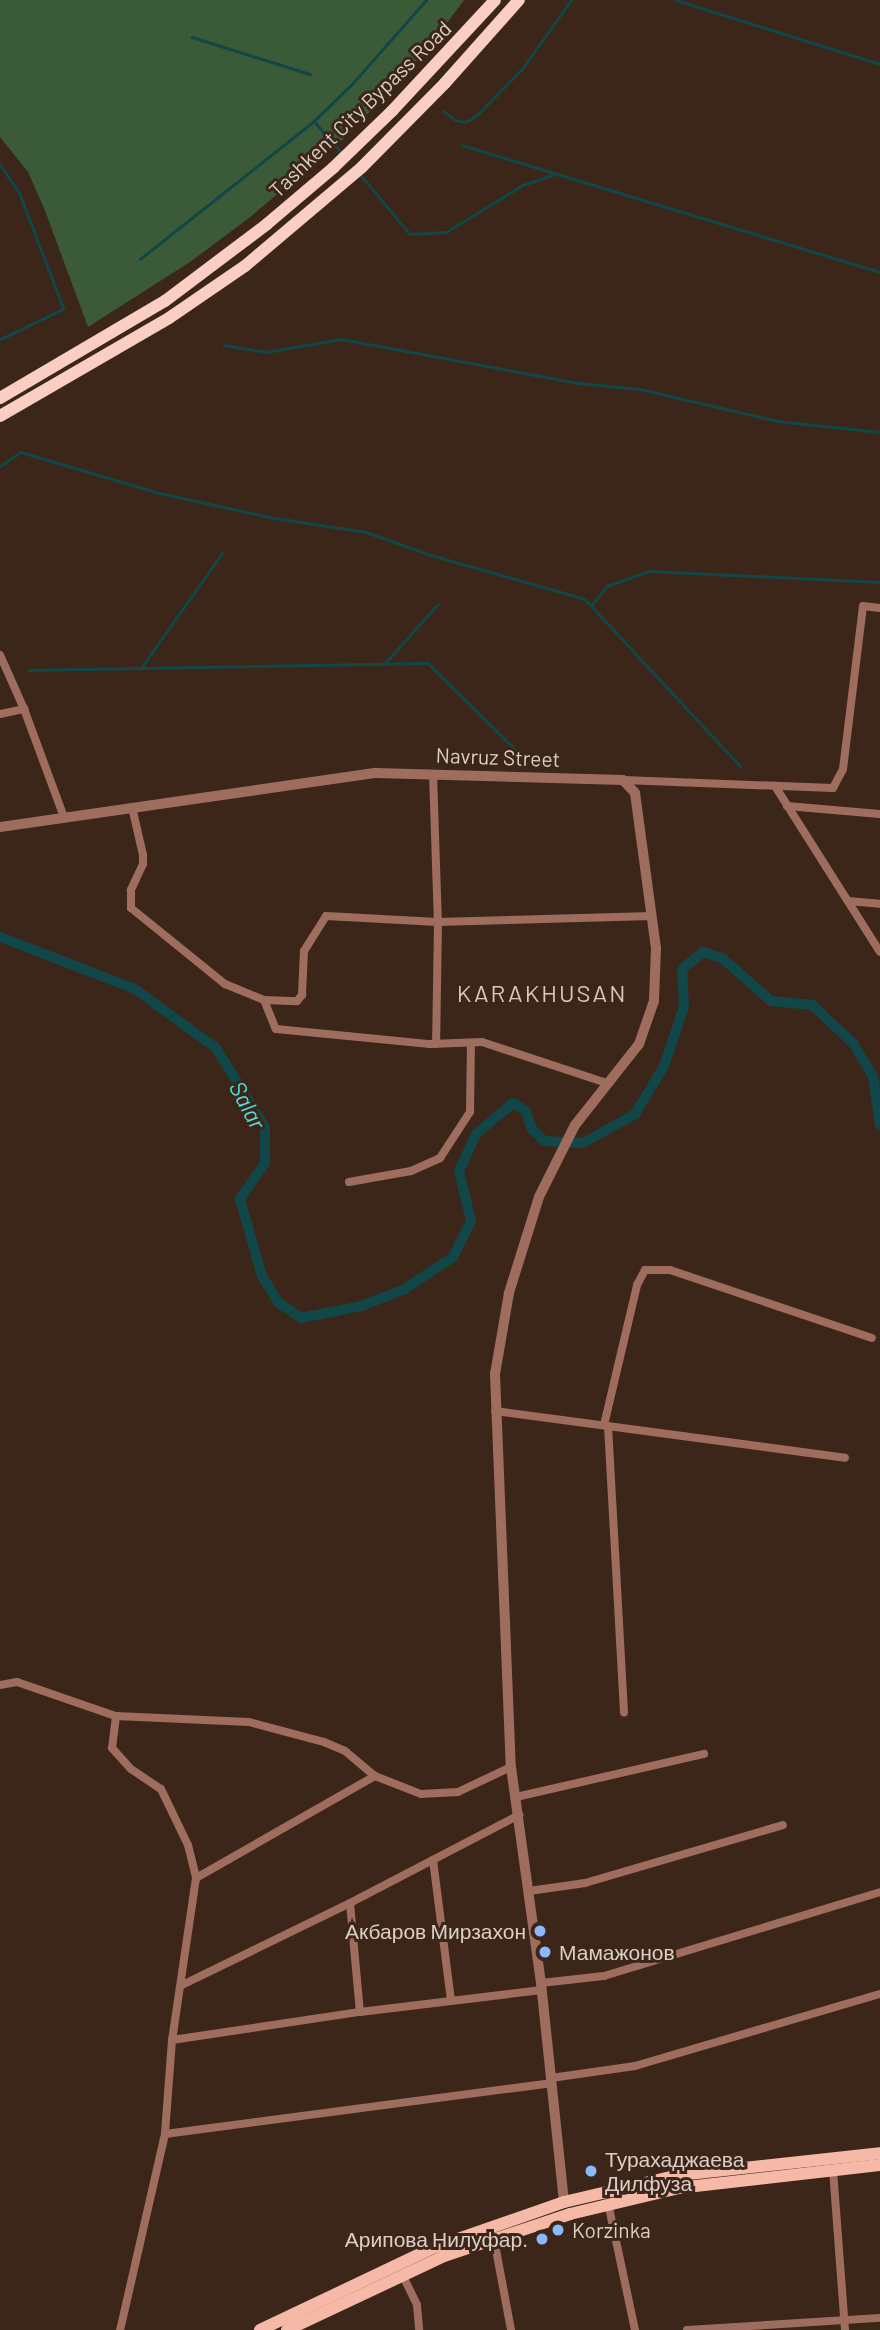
<!DOCTYPE html>
<meta charset="utf-8">
<style>
body{margin:0}
#map{position:relative;width:880px;height:2330px;overflow:hidden;background:#3b2619;font-family:Barlow,sans-serif}
div>[style]{position:absolute}
[style*='--x']{left:calc(var(--x)*1px);top:calc(var(--y)*1px);width:calc(var(--w)*1px);rotate:calc(var(--a)*1deg)}
.green>*{inset:0;background:#3b5a37}
.stream>*{height:2.5px;margin:-1.25px;padding:0 1.25px;transform-origin:1.25px;border-radius:1.25px;background:#124749}
.canal>*{height:10px;margin:-5px;padding:0 5px;transform-origin:5px;border-radius:5px;background:#124749}
.minor>*{height:8px;margin:-4px;padding:0 4px;transform-origin:4px;border-radius:4px;background:#9e6d5e}
.tertiary>*{height:10px;margin:-5px;padding:0 5px;transform-origin:5px;border-radius:5px;background:#9e6d5e}
.primary>*{height:12px;margin:-6px;padding:0 6px;transform-origin:6px;border-radius:6px;background:#f7b9a7}
.trunk>*{height:12px;margin:-6px;padding:0 6px;transform-origin:6px;border-radius:6px;background:#facec2}
.dots>*{width:19px;height:19px;translate:-50% -50%;box-sizing:border-box;border:4px solid #3b2619;border-radius:50%}
span{translate:-50% -50%;white-space:nowrap;text-align:center;line-height:1.15;-webkit-text-stroke:6px #3b2619;paint-order:stroke}
.street-label{font-size:21px;color:#dccfc6}
.poi-label{font-size:21px;color:#dccfc6}
.right{translate:-100% -50%;text-align:right}
.left{translate:0 -50%;text-align:left}
.water-label{font-size:23px;color:#4ddde2;font-style:italic}
.quarter-label{font-size:24px;color:#e0c5b5;letter-spacing:2px}
</style>
<div id="map">
<div class="green">
<div style="clip-path:polygon(0 0,464px 0,428px 49px,348px 135px,249px 218px,190px 262px,88px 327px,44px 208px,28px 172px,0 137px)"></div>
</div>
<div class="stream">
<div style="--x:676;--y:0;--w:214;--a:17.4"></div>
<div style="--x:192;--y:37;--w:124;--a:17.4"></div>
<div style="--x:444;--y:111;--w:14;--a:39"></div>
<div style="--x:455;--y:120;--w:10;--a:11"></div>
<div style="--x:465;--y:122;--w:13;--a:-29"></div>
<div style="--x:476;--y:116;--w:66;--a:-45.6"></div>
<div style="--x:522;--y:69;--w:85;--a:-54.6"></div>
<div style="--x:314;--y:121;--w:43;--a:48.8"></div>
<div style="--x:462;--y:145;--w:437;--a:16.9"></div>
<div style="--x:0;--y:164;--w:36;--a:56"></div>
<div style="--x:20;--y:194;--w:123;--a:69.1"></div>
<div style="--x:64;--y:309;--w:71;--a:154.2"></div>
<div style="--x:360;--y:174;--w:78;--a:50.2"></div>
<div style="--x:410;--y:234;--w:36;--a:-3"></div>
<div style="--x:446;--y:232;--w:90;--a:-31.4"></div>
<div style="--x:523;--y:185;--w:34;--a:-19"></div>
<div style="--x:140;--y:259;--w:222;--a:-38.4"></div>
<div style="--x:314;--y:121;--w:53;--a:-44.2"></div>
<div style="--x:352;--y:84;--w:112;--a:-48.6"></div>
<div style="--x:224;--y:345;--w:43;--a:9.5"></div>
<div style="--x:266;--y:352;--w:76;--a:-9.8"></div>
<div style="--x:341;--y:339;--w:241;--a:10.5"></div>
<div style="--x:578;--y:383;--w:62;--a:5.5"></div>
<div style="--x:640;--y:389;--w:141;--a:13.1"></div>
<div style="--x:777;--y:421;--w:104;--a:6.1"></div>
<div style="--x:0;--y:466;--w:25;--a:-34"></div>
<div style="--x:21;--y:452;--w:144;--a:16.5"></div>
<div style="--x:159;--y:493;--w:119;--a:12.2"></div>
<div style="--x:275;--y:518;--w:92;--a:8.7"></div>
<div style="--x:366;--y:532;--w:69;--a:19.5"></div>
<div style="--x:431;--y:555;--w:160;--a:15.9"></div>
<div style="--x:585;--y:599;--w:229;--a:47.1"></div>
<div style="--x:591;--y:606;--w:26;--a:-51"></div>
<div style="--x:607;--y:586;--w:45;--a:-19.7"></div>
<div style="--x:649;--y:571;--w:231;--a:2.7"></div>
<div style="--x:385;--y:663;--w:79;--a:-48.1"></div>
<div style="--x:141;--y:668;--w:141;--a:-54.8"></div>
<div style="--x:28;--y:670;--w:400;--a:-1"></div>
<div style="--x:428;--y:663;--w:132;--a:44.7"></div>
</div>
<div class="canal">
<div style="--x:0;--y:937;--w:145;--a:21.1"></div>
<div style="--x:135;--y:989;--w:100;--a:36.1"></div>
<div style="--x:216;--y:1048;--w:93;--a:58.2"></div>
<div style="--x:265;--y:1127;--w:36;--a:90"></div>
<div style="--x:265;--y:1163;--w:44;--a:124.8"></div>
<div style="--x:240;--y:1199;--w:80;--a:74.1"></div>
<div style="--x:262;--y:1276;--w:32;--a:58"></div>
<div style="--x:279;--y:1303;--w:27;--a:34"></div>
<div style="--x:301;--y:1318;--w:61;--a:-11.3"></div>
<div style="--x:361;--y:1306;--w:45;--a:-20.9"></div>
<div style="--x:403;--y:1290;--w:60;--a:-33.4"></div>
<div style="--x:453;--y:1257;--w:40;--a:-63.4"></div>
<div style="--x:471;--y:1221;--w:51;--a:-103.5"></div>
<div style="--x:459;--y:1171;--w:41;--a:-65.3"></div>
<div style="--x:476;--y:1134;--w:48;--a:-40"></div>
<div style="--x:513;--y:1103;--w:15;--a:32"></div>
<div style="--x:526;--y:1111;--w:19;--a:72"></div>
<div style="--x:532;--y:1129;--w:17;--a:45"></div>
<div style="--x:544;--y:1141;--w:39;--a:3"></div>
<div style="--x:583;--y:1143;--w:60;--a:-29.1"></div>
<div style="--x:635;--y:1114;--w:56;--a:-58.9"></div>
<div style="--x:664;--y:1066;--w:62;--a:-71.3"></div>
<div style="--x:684;--y:1007;--w:38;--a:-93"></div>
<div style="--x:682;--y:969;--w:27;--a:-39"></div>
<div style="--x:703;--y:952;--w:20;--a:18"></div>
<div style="--x:722;--y:958;--w:65;--a:41.3"></div>
<div style="--x:771;--y:1001;--w:41;--a:5.6"></div>
<div style="--x:812;--y:1005;--w:56;--a:42.8"></div>
<div style="--x:853;--y:1043;--w:39;--a:59"></div>
<div style="--x:873;--y:1076;--w:49;--a:81.9"></div>
</div>
<div class="minor">
<div style="--x:0;--y:655;--w:59;--a:66"></div>
<div style="--x:24;--y:709;--w:115;--a:69.7"></div>
<div style="--x:0;--y:714;--w:25;--a:-12"></div>
<div style="--x:433;--y:774;--w:148;--a:88.1"></div>
<div style="--x:438;--y:922;--w:122;--a:90.9"></div>
<div style="--x:623;--y:780;--w:210;--a:2.2"></div>
<div style="--x:833;--y:788;--w:21;--a:-62"></div>
<div style="--x:843;--y:769;--w:164;--a:-83"></div>
<div style="--x:863;--y:606;--w:17;--a:7"></div>
<div style="--x:775;--y:786;--w:196;--a:57.7"></div>
<div style="--x:787;--y:806;--w:93;--a:4.9"></div>
<div style="--x:132;--y:807;--w:49;--a:77.1"></div>
<div style="--x:143;--y:855;--w:9;--a:90"></div>
<div style="--x:143;--y:864;--w:29;--a:115"></div>
<div style="--x:131;--y:890;--w:18;--a:90"></div>
<div style="--x:131;--y:908;--w:121;--a:39"></div>
<div style="--x:225;--y:984;--w:42;--a:22.3"></div>
<div style="--x:264;--y:1000;--w:31;--a:68"></div>
<div style="--x:276;--y:1029;--w:155;--a:5.6"></div>
<div style="--x:430;--y:1044;--w:52;--a:-2.2"></div>
<div style="--x:482;--y:1042;--w:132;--a:18.2"></div>
<div style="--x:848;--y:901;--w:32;--a:5"></div>
<div style="--x:264;--y:1000;--w:33;--a:2"></div>
<div style="--x:297;--y:1001;--w:8;--a:-50"></div>
<div style="--x:302;--y:995;--w:44;--a:-87.4"></div>
<div style="--x:304;--y:951;--w:41;--a:-57.8"></div>
<div style="--x:326;--y:916;--w:112;--a:3.1"></div>
<div style="--x:438;--y:922;--w:214;--a:-1.6"></div>
<div style="--x:349;--y:1182;--w:63;--a:-10.1"></div>
<div style="--x:411;--y:1171;--w:32;--a:-24"></div>
<div style="--x:440;--y:1158;--w:55;--a:-56.9"></div>
<div style="--x:470;--y:1112;--w:69;--a:-89.2"></div>
<div style="--x:495;--y:1411;--w:353;--a:7.6"></div>
<div style="--x:604;--y:1425;--w:144;--a:-76.7"></div>
<div style="--x:637;--y:1285;--w:17;--a:-62"></div>
<div style="--x:645;--y:1270;--w:25;--a:0"></div>
<div style="--x:670;--y:1270;--w:213;--a:18.6"></div>
<div style="--x:608;--y:1426;--w:287;--a:86.8"></div>
<div style="--x:0;--y:1685;--w:17;--a:-10"></div>
<div style="--x:17;--y:1682;--w:105;--a:19"></div>
<div style="--x:116;--y:1716;--w:133;--a:2.6"></div>
<div style="--x:249;--y:1722;--w:78;--a:14.9"></div>
<div style="--x:324;--y:1742;--w:23;--a:23"></div>
<div style="--x:345;--y:1751;--w:39;--a:40"></div>
<div style="--x:375;--y:1776;--w:49;--a:21.4"></div>
<div style="--x:421;--y:1794;--w:37;--a:-3"></div>
<div style="--x:458;--y:1792;--w:59;--a:-25.3"></div>
<div style="--x:116;--y:1716;--w:32;--a:97"></div>
<div style="--x:112;--y:1748;--w:28;--a:48"></div>
<div style="--x:131;--y:1769;--w:36;--a:34"></div>
<div style="--x:161;--y:1789;--w:62;--a:64.3"></div>
<div style="--x:188;--y:1845;--w:34;--a:76"></div>
<div style="--x:196;--y:1878;--w:164;--a:98.4"></div>
<div style="--x:172;--y:2040;--w:94;--a:94.3"></div>
<div style="--x:165;--y:2134;--w:201;--a:102.9"></div>
<div style="--x:516;--y:1797;--w:193;--a:-12.9"></div>
<div style="--x:433;--y:1860;--w:141;--a:82.7"></div>
<div style="--x:196;--y:1878;--w:206;--a:-29.7"></div>
<div style="--x:529;--y:1891;--w:57;--a:-8.1"></div>
<div style="--x:585;--y:1883;--w:206;--a:-16.3"></div>
<div style="--x:350;--y:1903;--w:109;--a:84.8"></div>
<div style="--x:541;--y:1983;--w:63;--a:-6.3"></div>
<div style="--x:604;--y:1976;--w:288;--a:-16.9"></div>
<div style="--x:180;--y:1986;--w:189;--a:-26"></div>
<div style="--x:350;--y:1903;--w:191;--a:-27.5"></div>
<div style="--x:172;--y:2040;--w:190;--a:-8.5"></div>
<div style="--x:360;--y:2012;--w:183;--a:-6.9"></div>
<div style="--x:551;--y:2078;--w:85;--a:-8.1"></div>
<div style="--x:635;--y:2066;--w:255;--a:-16.4"></div>
<div style="--x:165;--y:2134;--w:389;--a:-7.5"></div>
<div style="--x:833;--y:2170;--w:160;--a:85.7"></div>
<div style="--x:608;--y:2203;--w:130;--a:78"></div>
<div style="--x:494;--y:2239;--w:93;--a:79.4"></div>
<div style="--x:402;--y:2274;--w:34;--a:64"></div>
<div style="--x:417;--y:2305;--w:25;--a:85"></div>
<div style="--x:687;--y:2330;--w:193;--a:-3.6"></div>
</div>
<div class="tertiary">
<div style="--x:0;--y:827;--w:380;--a:-8.2"></div>
<div style="--x:376;--y:773;--w:247;--a:1.6"></div>
<div style="--x:623;--y:780;--w:18;--a:47"></div>
<div style="--x:635;--y:793;--w:156;--a:82.3"></div>
<div style="--x:656;--y:948;--w:53;--a:92.2"></div>
<div style="--x:654;--y:1001;--w:46;--a:109.2"></div>
<div style="--x:639;--y:1044;--w:103;--a:128.3"></div>
<div style="--x:575;--y:1125;--w:80;--a:116.6"></div>
<div style="--x:539;--y:1197;--w:101;--a:107.4"></div>
<div style="--x:509;--y:1293;--w:82;--a:99.8"></div>
<div style="--x:495;--y:1374;--w:393;--a:87.7"></div>
<div style="--x:511;--y:1767;--w:218;--a:82.1"></div>
<div style="--x:541;--y:1983;--w:220;--a:84"></div>
</div>
<div class="primary">
<div style="--x:260;--y:2330;--w:194;--a:-25.4"></div>
<div style="--x:435;--y:2247;--w:137;--a:-19.2"></div>
<div style="--x:564;--y:2202;--w:118;--a:-13.2"></div>
<div style="--x:679;--y:2175;--w:202;--a:-6.2"></div>
<div style="--x:287;--y:2330;--w:174;--a:-25.2"></div>
<div style="--x:444;--y:2256;--w:133;--a:-18.4"></div>
<div style="--x:570;--y:2214;--w:111;--a:-13.5"></div>
<div style="--x:678;--y:2188;--w:203;--a:-6.5"></div>
</div>
<div class="trunk">
<div style="--x:0;--y:398;--w:191;--a:-30.5"></div>
<div style="--x:165;--y:301;--w:128;--a:-37"></div>
<div style="--x:267;--y:224;--w:87;--a:-40.3"></div>
<div style="--x:333;--y:168;--w:82;--a:-44"></div>
<div style="--x:392;--y:111;--w:151;--a:-47.1"></div>
<div style="--x:0;--y:416;--w:195;--a:-30.1"></div>
<div style="--x:169;--y:318;--w:92;--a:-34.4"></div>
<div style="--x:245;--y:266;--w:153;--a:-40.2"></div>
<div style="--x:362;--y:167;--w:118;--a:-45.3"></div>
<div style="--x:445;--y:83;--w:111;--a:-48.3"></div>
</div>
<div class="dots">
<div style="left:540px;top:1931px;background:#8abafc"></div>
<div style="left:545px;top:1952px;background:#8abafc"></div>
<div style="left:591px;top:2171px;background:#8abafc"></div>
<div style="left:558px;top:2230px;background:#8abafc"></div>
<div style="left:542px;top:2239px;background:#8abafc"></div>
</div>
<div class="street-label">
<span style="left:360px;top:109px;rotate:-44deg">Tashkent City Bypass Road</span>
<span style="left:498px;top:757px;rotate:2deg">Navruz Street</span>
</div>
<div class="poi-label">
<span class="right" style="left:526px;top:1931px">Акбаров Мирзахон</span>
<span class="left" style="left:559px;top:1952px">Мамажонов</span>
<span class="left" style="left:605px;top:2171px">Турахаджаева<br>Дилфуза</span>
<span class="left" style="left:572px;top:2230px">Korzinka</span>
<span class="right" style="left:528px;top:2239px">Арипова Нилуфар.</span>
</div>
<div class="water-label">
<span style="left:248px;top:1105px;rotate:62deg">Salar</span>
</div>
<div class="quarter-label">
<span style="left:542px;top:993px">KARAKHUSAN</span>
</div>
</div>
